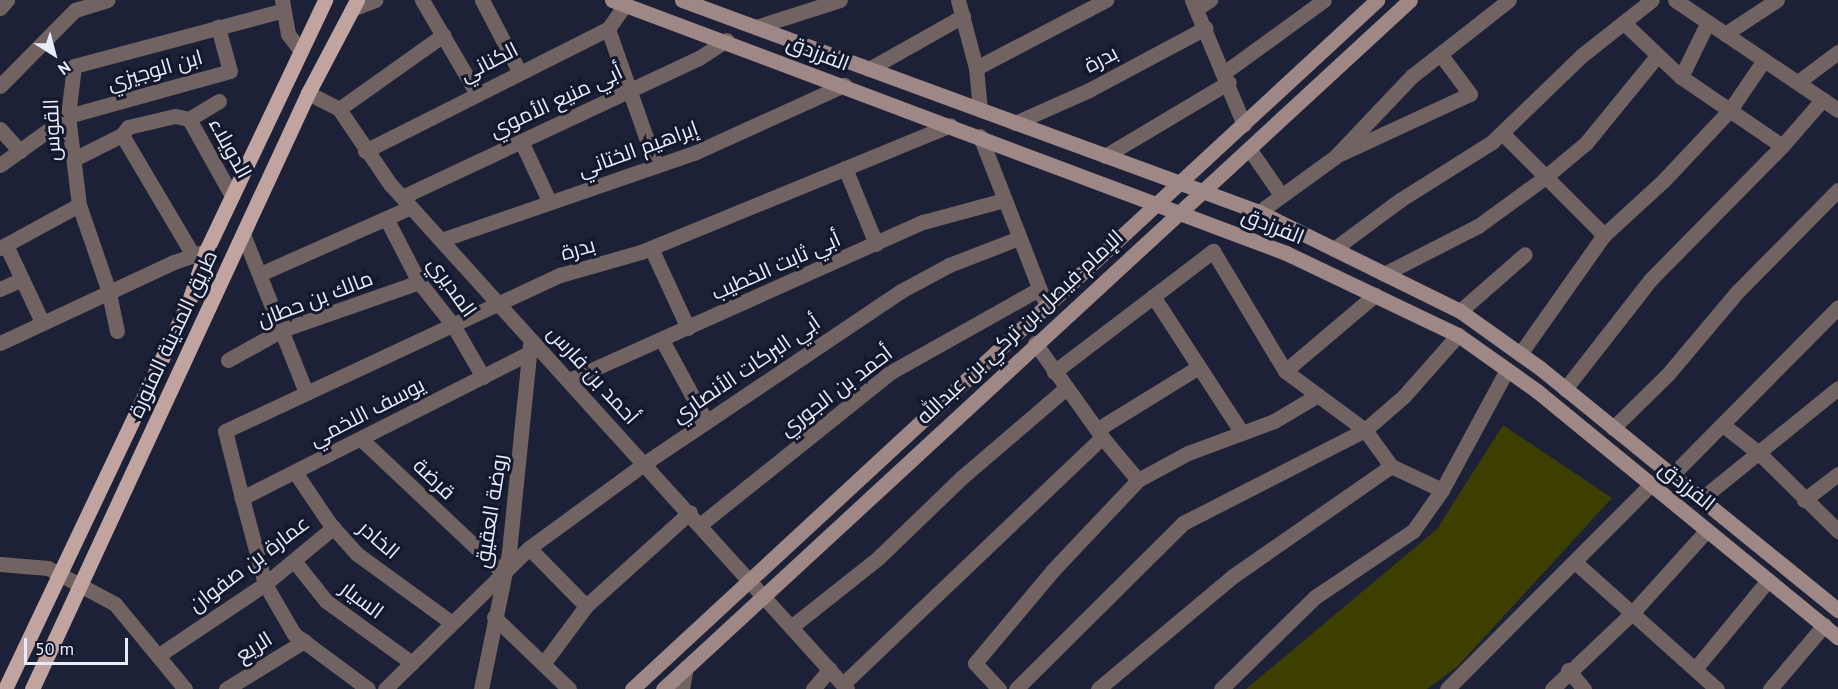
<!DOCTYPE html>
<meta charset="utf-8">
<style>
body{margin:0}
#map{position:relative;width:1838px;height:689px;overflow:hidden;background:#1c2137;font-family:"PT Sans",Cairo,sans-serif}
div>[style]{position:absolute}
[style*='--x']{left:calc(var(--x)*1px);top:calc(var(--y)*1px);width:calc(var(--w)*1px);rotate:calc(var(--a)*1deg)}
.green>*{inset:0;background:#3c3f00}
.street>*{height:15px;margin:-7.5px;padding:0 7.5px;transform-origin:7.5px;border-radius:7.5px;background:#716361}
.secondary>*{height:15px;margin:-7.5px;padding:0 7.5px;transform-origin:7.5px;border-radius:7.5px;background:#9e8785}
.primary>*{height:15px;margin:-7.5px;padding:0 7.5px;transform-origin:7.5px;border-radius:7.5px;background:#c1a3a0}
span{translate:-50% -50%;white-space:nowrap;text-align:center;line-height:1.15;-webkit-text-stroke:6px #13182c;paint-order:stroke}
.street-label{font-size:21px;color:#e7ecfb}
.north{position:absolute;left:24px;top:24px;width:60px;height:60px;-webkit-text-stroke:4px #13182c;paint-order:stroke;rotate:144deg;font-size:16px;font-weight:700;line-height:24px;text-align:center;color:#e7ecfb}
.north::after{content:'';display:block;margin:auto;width:21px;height:27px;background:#e7ecfb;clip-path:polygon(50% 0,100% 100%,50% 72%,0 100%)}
.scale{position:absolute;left:24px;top:638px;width:104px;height:27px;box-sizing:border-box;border:3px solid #e7ecfb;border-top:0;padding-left:8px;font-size:18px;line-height:21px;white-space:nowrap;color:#e7ecfb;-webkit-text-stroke:4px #13182c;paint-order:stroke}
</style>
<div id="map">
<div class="green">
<div style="clip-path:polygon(1503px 425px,1612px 498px,1457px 667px,1427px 689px,1246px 689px,1437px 529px)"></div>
</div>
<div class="street">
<div style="--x:282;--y:0;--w:35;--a:80"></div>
<div style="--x:288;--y:34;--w:21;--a:53"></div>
<div style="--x:422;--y:0;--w:107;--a:59.6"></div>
<div style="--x:482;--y:0;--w:80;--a:62.5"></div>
<div style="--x:958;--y:0;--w:70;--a:75.2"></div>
<div style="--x:976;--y:68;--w:42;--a:84.6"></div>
<div style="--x:1192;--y:0;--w:135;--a:67.4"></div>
<div style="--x:1675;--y:0;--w:197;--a:34"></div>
<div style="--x:0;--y:8;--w:11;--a:-49"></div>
<div style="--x:352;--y:9;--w:25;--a:-21"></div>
<div style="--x:1196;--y:9;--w:17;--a:-33"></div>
<div style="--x:1624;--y:23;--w:79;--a:43.5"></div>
<div style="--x:1681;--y:77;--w:122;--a:34.3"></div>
<div style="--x:756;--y:27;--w:88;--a:-17.8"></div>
<div style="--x:608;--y:29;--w:145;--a:70.7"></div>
<div style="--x:1725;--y:34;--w:62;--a:-33.2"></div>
<div style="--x:976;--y:68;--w:147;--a:-27.6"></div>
<div style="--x:869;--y:69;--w:108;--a:-29.4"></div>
<div style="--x:1225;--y:72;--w:122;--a:-36"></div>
<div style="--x:1681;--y:77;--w:61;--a:-63.9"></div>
<div style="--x:1798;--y:82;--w:50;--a:-36.9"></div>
<div style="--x:0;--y:86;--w:107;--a:-45.4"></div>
<div style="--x:75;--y:10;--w:34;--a:-17"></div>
<div style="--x:308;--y:93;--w:35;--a:27"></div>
<div style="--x:339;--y:109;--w:91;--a:55.8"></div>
<div style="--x:390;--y:184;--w:681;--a:47.86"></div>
<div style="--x:219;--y:101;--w:35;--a:149"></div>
<div style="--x:189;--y:119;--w:88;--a:60.8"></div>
<div style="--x:339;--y:109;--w:128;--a:-35.4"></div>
<div style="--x:1015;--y:123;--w:81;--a:-24"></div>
<div style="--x:1089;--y:90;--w:132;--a:-28.1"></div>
<div style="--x:0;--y:129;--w:30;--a:48"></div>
<div style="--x:1502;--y:133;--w:144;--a:45"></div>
<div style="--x:122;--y:135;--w:139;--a:59.4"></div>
<div style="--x:980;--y:136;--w:174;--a:68.7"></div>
<div style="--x:521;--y:141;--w:68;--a:64.9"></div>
<div style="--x:1250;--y:150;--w:55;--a:55.4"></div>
<div style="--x:365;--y:151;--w:272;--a:-26.7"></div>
<div style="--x:608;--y:29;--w:29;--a:-55"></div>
<div style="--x:1340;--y:154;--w:143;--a:-24.8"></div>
<div style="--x:1470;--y:94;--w:49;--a:-126.6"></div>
<div style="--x:1105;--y:156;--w:144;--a:-30.8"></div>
<div style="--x:74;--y:159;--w:54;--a:-26.6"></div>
<div style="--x:122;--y:135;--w:10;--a:-53"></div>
<div style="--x:128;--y:127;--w:48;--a:-13.2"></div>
<div style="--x:175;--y:116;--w:14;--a:12"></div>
<div style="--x:0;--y:165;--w:84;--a:-35.8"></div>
<div style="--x:68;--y:116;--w:168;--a:-15.5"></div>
<div style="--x:230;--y:71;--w:46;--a:-105.3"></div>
<div style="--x:845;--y:168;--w:82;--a:67.8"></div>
<div style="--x:402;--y:197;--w:328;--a:-25.1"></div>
<div style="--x:699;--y:58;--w:33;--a:-33"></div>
<div style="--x:1259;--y:212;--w:94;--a:-35.9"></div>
<div style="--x:1335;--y:157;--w:112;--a:-46.5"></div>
<div style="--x:1412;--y:76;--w:123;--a:-38.1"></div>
<div style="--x:387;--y:220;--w:70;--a:62.7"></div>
<div style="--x:419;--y:282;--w:55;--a:51.7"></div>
<div style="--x:453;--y:325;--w:60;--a:60"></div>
<div style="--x:243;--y:234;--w:170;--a:68.3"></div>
<div style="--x:441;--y:240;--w:268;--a:-19"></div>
<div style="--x:694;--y:153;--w:165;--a:-24.4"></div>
<div style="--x:6;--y:245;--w:85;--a:64.9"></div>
<div style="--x:0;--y:248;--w:90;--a:-28.6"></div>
<div style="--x:651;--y:248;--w:88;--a:65.2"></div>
<div style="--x:1334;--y:249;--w:82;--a:-36.6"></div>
<div style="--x:1400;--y:200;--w:109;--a:-32.2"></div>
<div style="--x:1492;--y:142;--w:124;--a:-44"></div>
<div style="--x:1581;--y:56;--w:90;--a:-38.3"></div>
<div style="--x:260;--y:274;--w:165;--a:-23.9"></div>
<div style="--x:1384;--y:274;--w:106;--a:-27.1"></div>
<div style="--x:1478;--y:226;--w:82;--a:-36"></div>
<div style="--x:1544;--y:178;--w:55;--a:-39.8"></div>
<div style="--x:1586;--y:143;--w:112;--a:-50.8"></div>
<div style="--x:0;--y:289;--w:24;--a:-24"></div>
<div style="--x:1153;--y:296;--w:163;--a:57"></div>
<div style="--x:1460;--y:311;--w:86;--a:-41.2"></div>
<div style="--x:117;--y:331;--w:40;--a:-102"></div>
<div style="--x:109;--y:292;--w:92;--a:-109"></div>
<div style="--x:79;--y:205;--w:90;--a:-97"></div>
<div style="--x:68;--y:116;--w:50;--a:-83.2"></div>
<div style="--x:74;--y:66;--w:217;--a:-14.9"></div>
<div style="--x:662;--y:340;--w:92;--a:61.5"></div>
<div style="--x:0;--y:343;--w:192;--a:-25"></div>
<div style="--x:174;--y:262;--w:34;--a:-19"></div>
<div style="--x:1035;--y:343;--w:115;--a:54.5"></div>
<div style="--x:1102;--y:437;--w:56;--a:50.1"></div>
<div style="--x:529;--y:353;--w:322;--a:153.2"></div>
<div style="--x:242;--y:498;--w:69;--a:-104.2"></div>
<div style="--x:225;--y:431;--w:370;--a:-25"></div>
<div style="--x:560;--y:275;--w:84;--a:-15.9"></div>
<div style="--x:641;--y:252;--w:334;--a:-22.3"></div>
<div style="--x:1520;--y:354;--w:146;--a:-54.8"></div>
<div style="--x:1604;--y:235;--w:80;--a:-42.5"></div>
<div style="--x:1663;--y:181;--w:98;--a:-46.7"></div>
<div style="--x:1730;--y:110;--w:60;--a:-55.8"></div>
<div style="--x:228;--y:360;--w:62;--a:-29.1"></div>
<div style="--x:282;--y:330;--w:145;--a:-19.3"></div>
<div style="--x:1285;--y:371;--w:118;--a:-40.2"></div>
<div style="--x:1054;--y:372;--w:200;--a:-37.3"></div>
<div style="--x:1213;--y:251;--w:140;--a:59"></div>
<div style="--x:1285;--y:371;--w:99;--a:36.4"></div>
<div style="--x:1365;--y:430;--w:44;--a:54.2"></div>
<div style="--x:1391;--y:466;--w:56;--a:25.2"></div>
<div style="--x:569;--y:380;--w:388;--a:-24.1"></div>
<div style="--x:923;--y:222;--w:84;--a:-15.2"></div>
<div style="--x:1565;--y:389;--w:140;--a:-52"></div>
<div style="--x:1651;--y:279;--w:187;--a:-45.4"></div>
<div style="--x:1782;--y:146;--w:62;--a:-48.9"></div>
<div style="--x:1723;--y:425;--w:47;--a:38.1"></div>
<div style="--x:1760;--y:454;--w:110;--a:44.6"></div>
<div style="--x:1613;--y:428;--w:77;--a:-44.5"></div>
<div style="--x:1668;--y:374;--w:109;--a:-49.9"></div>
<div style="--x:1738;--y:291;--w:142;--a:-45.3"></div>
<div style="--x:1098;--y:429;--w:116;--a:-31.6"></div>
<div style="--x:361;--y:439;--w:195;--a:43.3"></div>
<div style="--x:295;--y:472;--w:63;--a:56.1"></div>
<div style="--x:330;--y:524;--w:40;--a:48"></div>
<div style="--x:357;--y:554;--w:117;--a:36"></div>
<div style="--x:1672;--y:475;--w:236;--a:-45.3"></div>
<div style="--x:242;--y:498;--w:89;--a:75"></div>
<div style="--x:265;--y:584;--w:58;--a:59.9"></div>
<div style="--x:294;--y:634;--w:92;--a:36.6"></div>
<div style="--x:1701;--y:499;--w:176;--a:-39"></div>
<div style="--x:1804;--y:500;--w:43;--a:-37.4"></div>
<div style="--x:701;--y:524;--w:243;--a:-38.7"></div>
<div style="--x:891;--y:372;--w:170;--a:-29.3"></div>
<div style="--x:529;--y:548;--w:81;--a:45.5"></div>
<div style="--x:295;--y:562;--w:50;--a:51.5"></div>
<div style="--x:326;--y:601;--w:106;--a:35.8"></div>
<div style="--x:1576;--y:563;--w:189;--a:41.8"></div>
<div style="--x:0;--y:564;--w:48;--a:4.8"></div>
<div style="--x:48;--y:568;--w:76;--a:28.2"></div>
<div style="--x:115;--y:604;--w:110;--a:50.5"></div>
<div style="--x:494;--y:617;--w:104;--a:43.8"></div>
<div style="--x:791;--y:627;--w:111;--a:-38.4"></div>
<div style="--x:878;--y:558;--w:115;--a:-43.9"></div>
<div style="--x:961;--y:478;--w:138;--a:-40.6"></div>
<div style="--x:159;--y:655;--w:128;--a:-33.8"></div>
<div style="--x:265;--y:584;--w:89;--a:-39.6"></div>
<div style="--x:543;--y:664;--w:72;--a:-53.4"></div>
<div style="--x:586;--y:606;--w:140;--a:-42.1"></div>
<div style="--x:1695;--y:669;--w:115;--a:-50.6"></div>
<div style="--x:1568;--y:670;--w:25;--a:50"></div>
<div style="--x:843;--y:684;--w:358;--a:-43.6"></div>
<div style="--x:226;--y:689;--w:92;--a:-31.6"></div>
<div style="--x:385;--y:689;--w:202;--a:-44.4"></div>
<div style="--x:529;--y:548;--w:144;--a:-36.2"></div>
<div style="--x:645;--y:463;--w:308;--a:-33.9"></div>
<div style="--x:901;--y:291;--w:55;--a:-28.4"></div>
<div style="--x:949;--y:265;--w:75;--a:-21.1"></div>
<div style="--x:481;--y:689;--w:140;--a:-78.4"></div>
<div style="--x:509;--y:552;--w:208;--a:-84.2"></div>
<div style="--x:682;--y:689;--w:22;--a:-80"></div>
<div style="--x:813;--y:689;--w:26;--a:-50"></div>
<div style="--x:999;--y:689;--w:35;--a:-133"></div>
<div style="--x:975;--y:663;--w:121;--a:-50"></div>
<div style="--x:1053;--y:570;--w:124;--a:-46.6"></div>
<div style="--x:1138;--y:480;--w:57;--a:-28.4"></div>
<div style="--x:1188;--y:453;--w:92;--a:-20.4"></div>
<div style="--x:1274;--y:421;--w:51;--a:-30.6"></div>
<div style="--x:1016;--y:689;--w:235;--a:-44.8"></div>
<div style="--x:1183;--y:523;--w:204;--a:-27.1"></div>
<div style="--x:1365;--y:430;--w:52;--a:-41.1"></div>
<div style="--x:1404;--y:396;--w:81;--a:-48.5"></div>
<div style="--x:1098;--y:689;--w:176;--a:-39.9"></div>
<div style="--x:1233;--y:576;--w:193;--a:-34.8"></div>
<div style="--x:1221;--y:689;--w:132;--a:-44.4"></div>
<div style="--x:1315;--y:597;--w:118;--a:-34"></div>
<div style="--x:1413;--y:531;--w:50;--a:-54.7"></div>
<div style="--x:1442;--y:490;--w:136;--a:-61.6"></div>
<div style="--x:1447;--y:689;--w:289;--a:-45.1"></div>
<div style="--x:1552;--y:689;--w:112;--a:-43.5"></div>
<div style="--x:1633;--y:612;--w:110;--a:-47.9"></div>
<div style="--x:1770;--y:689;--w:84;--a:-49.8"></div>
</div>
<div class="secondary">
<div style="--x:612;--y:0;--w:720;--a:20.57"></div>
<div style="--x:1286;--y:253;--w:191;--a:25.5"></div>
<div style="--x:1458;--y:335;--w:97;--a:35.3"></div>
<div style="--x:1537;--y:391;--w:389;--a:39.3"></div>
<div style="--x:682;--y:0;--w:615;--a:20.17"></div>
<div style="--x:1259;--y:212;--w:224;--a:26.2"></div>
<div style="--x:1460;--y:311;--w:98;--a:35.5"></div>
<div style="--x:1540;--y:368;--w:384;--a:39.1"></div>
<div style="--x:632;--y:689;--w:1015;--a:-42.76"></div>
<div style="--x:663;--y:689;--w:1016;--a:-42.69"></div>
</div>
<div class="primary">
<div style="--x:5;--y:689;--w:426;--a:-64.6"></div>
<div style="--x:188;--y:304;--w:56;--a:-71.2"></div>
<div style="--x:206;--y:251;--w:278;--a:-64.6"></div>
<div style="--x:32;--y:689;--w:657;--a:-65.15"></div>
<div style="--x:308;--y:93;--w:105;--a:-62.2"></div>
</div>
<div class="street-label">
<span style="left:818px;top:53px;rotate:21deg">الفرزدق</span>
<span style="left:1101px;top:59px;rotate:-28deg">بدرة</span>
<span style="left:489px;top:62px;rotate:-27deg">الكناني</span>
<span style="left:155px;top:70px;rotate:-16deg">ابن الوجيزي</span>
<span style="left:556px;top:101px;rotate:-25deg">أبي منيع الأموي</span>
<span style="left:52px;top:130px;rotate:-92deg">القوس</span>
<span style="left:230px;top:148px;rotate:61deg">الدويلاء</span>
<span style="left:638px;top:149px;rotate:-20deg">إبراهيم الختاني</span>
<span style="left:1273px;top:226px;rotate:22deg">الفرزدق</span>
<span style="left:578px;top:249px;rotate:-16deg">بدرة</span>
<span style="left:776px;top:266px;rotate:-24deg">أبي ثابت الخطيب</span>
<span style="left:452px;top:287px;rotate:55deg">المديري</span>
<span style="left:315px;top:299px;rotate:-21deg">مالك بن حطان</span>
<span style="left:1020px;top:327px;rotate:-43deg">الإمام فيصل بن تركي بن عبدالله</span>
<span style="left:173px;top:334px;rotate:-65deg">طريق المدينة المنورة</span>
<span style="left:746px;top:369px;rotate:-34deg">أبي البركات الأنصاري</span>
<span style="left:593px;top:375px;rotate:48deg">أحمد بن فارس</span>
<span style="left:836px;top:391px;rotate:-37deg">أحمد بن الجوري</span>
<span style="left:367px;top:412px;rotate:-27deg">يوسف اللخمي</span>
<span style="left:434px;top:479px;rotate:44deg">قرضة</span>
<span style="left:1687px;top:486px;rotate:39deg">الفرزدق</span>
<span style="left:491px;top:511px;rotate:-81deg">روضة العقيق</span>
<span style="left:379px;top:540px;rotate:41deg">الخادر</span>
<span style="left:249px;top:564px;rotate:-37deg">عمارة بن صفوان</span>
<span style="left:362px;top:600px;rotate:37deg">السيار</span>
<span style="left:254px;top:647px;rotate:-32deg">الريع</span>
</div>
<div class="north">N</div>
<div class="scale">50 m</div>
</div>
